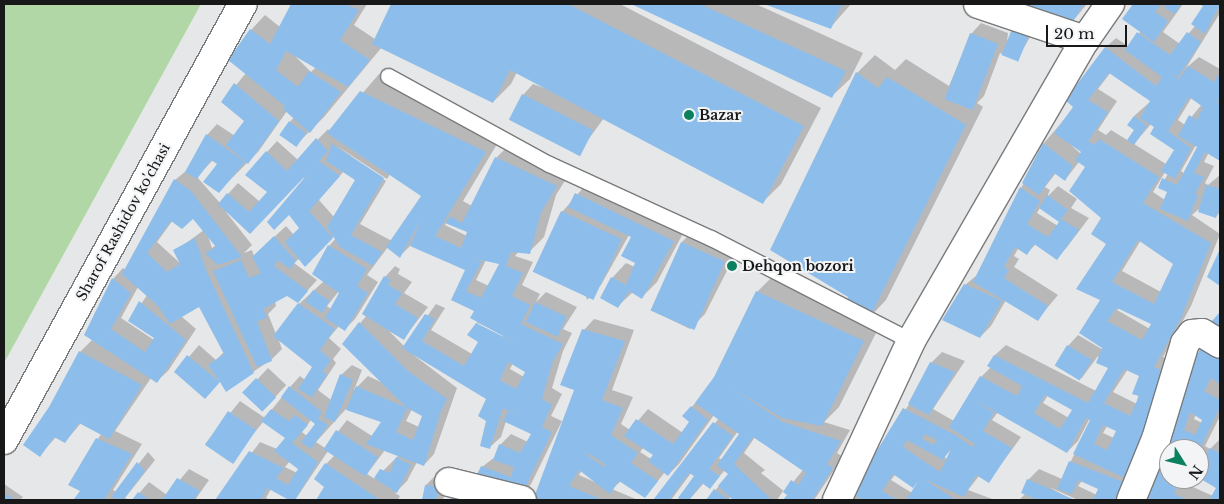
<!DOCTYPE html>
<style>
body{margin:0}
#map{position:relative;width:1224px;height:504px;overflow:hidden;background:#e6e7e8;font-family:"Libre Baskerville",serif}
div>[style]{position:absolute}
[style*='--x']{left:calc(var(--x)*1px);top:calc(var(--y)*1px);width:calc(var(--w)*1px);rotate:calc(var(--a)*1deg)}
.green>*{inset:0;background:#b2d7a7}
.shadow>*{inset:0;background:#0003;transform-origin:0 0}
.building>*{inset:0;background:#8dbeeb;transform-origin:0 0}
.roads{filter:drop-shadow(1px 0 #797a7b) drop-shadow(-1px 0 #797a7b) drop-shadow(0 1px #797a7b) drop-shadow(0 -1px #797a7b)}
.lane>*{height:15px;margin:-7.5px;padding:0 7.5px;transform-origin:7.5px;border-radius:7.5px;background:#fff}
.street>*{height:28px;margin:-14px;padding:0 14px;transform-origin:14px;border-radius:14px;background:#fff}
.secondary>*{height:28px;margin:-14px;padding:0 14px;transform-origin:14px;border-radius:14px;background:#fff}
.dots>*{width:14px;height:14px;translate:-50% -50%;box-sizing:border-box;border:2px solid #f3f4f5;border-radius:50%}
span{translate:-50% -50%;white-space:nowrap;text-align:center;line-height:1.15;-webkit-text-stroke:4px #f3f4f5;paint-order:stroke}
.poi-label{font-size:14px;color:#181819;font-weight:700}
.left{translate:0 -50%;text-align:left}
.street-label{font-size:14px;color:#181819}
.frame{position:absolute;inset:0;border:5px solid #181819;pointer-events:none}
.north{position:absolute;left:1159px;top:439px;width:50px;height:50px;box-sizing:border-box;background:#f3f4f5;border:1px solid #9b9c9d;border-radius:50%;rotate:126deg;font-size:14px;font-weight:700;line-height:20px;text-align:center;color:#181819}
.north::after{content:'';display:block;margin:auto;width:18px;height:22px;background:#0b805e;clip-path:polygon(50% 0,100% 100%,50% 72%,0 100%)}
.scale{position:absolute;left:1046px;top:25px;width:81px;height:22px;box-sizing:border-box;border:2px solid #181819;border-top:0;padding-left:6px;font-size:15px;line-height:18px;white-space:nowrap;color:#181819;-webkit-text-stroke:4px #f3f4f5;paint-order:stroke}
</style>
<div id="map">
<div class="green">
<div style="clip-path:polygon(4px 4px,201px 4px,4px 363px)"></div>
</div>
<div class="shadow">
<div style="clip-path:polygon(evenodd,293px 4px,367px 4px,354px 25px,375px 39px,392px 4px,620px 4px,821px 108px,781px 184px,763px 202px,604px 118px,577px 155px,523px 95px,533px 84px,550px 90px,517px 72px,511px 84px,493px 102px,382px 47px,324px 117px,295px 146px,290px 122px,294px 117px,287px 111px,258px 152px,219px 191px,219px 164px,213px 160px,197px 177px,220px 203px,238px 183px,260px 202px,268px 192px,247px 174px,277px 141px,298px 160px,328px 129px,330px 131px,379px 74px,503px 134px,463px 201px,472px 206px,496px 158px,511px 143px,571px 171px,556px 195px,544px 237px,529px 252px,519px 251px,515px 256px,533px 262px,522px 285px,540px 294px,536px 302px,546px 292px,577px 307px,563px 329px,572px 333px,563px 351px,552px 388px,562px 394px,551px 416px,562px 421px,531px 484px,521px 495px,482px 467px,495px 457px,500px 445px,511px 434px,528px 442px,532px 434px,506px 421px,501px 437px,490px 447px,488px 399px,411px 353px,457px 388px,434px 454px,424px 465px,417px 462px,407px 481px,395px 493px,400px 496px,398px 500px,317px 500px,326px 487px,326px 464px,335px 455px,328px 451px,295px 500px,271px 489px,266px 498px,271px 500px,216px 500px,260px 442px,277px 449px,287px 437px,264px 421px,230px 462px,205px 444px,240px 401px,265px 418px,290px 387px,300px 376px,305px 380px,314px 367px,278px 338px,282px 349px,271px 360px,253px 372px,220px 381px,216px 386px,176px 372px,199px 345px,216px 360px,224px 352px,200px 305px,181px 316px,196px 329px,168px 371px,157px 381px,151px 378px,115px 431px,142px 444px,113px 490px,116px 492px,148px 452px,155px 460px,125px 498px,129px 500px,74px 500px,82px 490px,70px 484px,101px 434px,81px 423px,65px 442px,56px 437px,40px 455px,24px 445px,53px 402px,80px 352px,93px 339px,113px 279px,123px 268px,126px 270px,175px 180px,187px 170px,207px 135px,217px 124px,235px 136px,246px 121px,222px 102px,246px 73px,251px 30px,265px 15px,280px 27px,293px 4px,291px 52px,316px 67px,311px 72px,291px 52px,293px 4px,337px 146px,387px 179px,390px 174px,423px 196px,392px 241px,360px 224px,386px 181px,337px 146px,293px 4px,344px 171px,356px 179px,334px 217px,319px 200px,344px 171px,293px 4px,304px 176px,300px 228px,294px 235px,286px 226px,254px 256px,252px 250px,244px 253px,252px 245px,226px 212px,261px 221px,304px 176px,293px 4px,193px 217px,204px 230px,175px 251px,181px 264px,157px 242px,173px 220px,193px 217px,293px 4px,446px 222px,468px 231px,467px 236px,445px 225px,446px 222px,293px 4px,208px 236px,216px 245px,212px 248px,208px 236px,293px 4px,334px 236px,336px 238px,329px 246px,324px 281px,299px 304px,276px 334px,268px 314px,276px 306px,275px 301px,287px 294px,298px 301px,317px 280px,294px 263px,300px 258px,316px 255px,334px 236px,293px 4px,411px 245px,467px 269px,453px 300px,475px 311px,478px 321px,469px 335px,479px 342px,472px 354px,431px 330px,445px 308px,436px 304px,405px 347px,389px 331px,403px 339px,428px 307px,404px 293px,412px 282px,398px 274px,400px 269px,395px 266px,385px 277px,367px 315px,344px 343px,383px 383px,368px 376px,354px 390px,362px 370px,352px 365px,341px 375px,331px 400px,318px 390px,336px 363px,333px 359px,341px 349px,329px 338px,339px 326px,345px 329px,355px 319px,378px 282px,367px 275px,388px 247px,400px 256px,411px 245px,293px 4px,486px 260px,501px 264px,489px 286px,476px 280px,486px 260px,293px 4px,138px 287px,147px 295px,130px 321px,155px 337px,154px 340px,121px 318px,138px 287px,293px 4px,339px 291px,341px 293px,331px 309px,327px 306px,339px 291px,293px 4px,478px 323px,504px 335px,502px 338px,477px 324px,478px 323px,293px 4px,513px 363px,527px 371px,524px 377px,510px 369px,513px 363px,293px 4px,346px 409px,383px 422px,372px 436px,347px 420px,325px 448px,316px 442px,346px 409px,293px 4px,412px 409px,423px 415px,419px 427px,406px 421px,412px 409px,293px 4px,311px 420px,316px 424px,307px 436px,302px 432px,311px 420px,293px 4px,385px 450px,399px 455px,375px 479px,367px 474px,385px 450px,293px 4px,290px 461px,300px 468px,297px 473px,285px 467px,290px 461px)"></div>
<div style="clip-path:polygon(634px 4px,756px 4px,863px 53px,850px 79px,832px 96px)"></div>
<div style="clip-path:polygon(767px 4px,851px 4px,830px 28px)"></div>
<div style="clip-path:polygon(1030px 4px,1087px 4px,1072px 22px)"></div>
<div style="clip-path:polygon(evenodd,1134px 4px,1183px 4px,1163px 32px,1180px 44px,1195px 26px,1205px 5px,1202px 4px,1220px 4px,1220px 13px,1186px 68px,1199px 57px,1220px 69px,1220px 157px,1209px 152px,1204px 162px,1214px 166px,1205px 183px,1208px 185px,1220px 175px,1220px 212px,1216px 217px,1201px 207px,1192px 215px,1220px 234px,1191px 306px,1163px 357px,1180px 363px,1127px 500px,1078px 500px,1049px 487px,1072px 500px,1019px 500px,1026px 493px,1028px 480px,1039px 469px,1062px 479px,1092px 419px,1090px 418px,1078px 441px,1067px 452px,998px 412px,992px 420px,1021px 437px,989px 481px,979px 476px,968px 490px,995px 500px,844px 500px,910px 403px,931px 363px,942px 352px,965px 361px,933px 409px,954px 421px,981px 377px,991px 367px,988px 366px,995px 355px,1006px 345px,1096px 391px,1109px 367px,1098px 356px,1081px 379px,1068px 346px,1078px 335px,1105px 351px,1102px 300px,1108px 243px,1087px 167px,1079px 162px,1065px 180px,1056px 173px,1045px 187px,1050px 190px,1047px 197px,1058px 186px,1077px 199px,1071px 208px,1089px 218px,1067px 247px,1057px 258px,1036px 244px,1027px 253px,1019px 247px,1014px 256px,1019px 259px,1014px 267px,1058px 295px,1038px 319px,1006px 300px,991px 326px,980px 337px,965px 285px,977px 275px,1044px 143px,1075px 107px,1105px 48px,1116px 38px,1129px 47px,1141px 31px,1124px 19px,1134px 4px,1111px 72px,1151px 101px,1134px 116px,1136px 130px,1129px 141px,1111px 130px,1106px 135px,1098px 130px,1117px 101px,1098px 89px,1111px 72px,1134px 4px,1192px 97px,1202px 104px,1185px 125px,1178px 120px,1192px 97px,1134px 4px,1151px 124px,1176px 149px,1166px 164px,1134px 144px,1151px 124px,1134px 4px,1073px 145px,1082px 151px,1081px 154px,1072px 146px,1073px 145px,1134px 4px,1196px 145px,1199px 147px,1185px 174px,1181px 171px,1196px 145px,1134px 4px,1165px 172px,1168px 174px,1160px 187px,1169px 192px,1165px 200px,1153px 192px,1165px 172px,1134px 4px,1040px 208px,1061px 222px,1058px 226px,1037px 213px,1040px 208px,1134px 4px,1141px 240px,1175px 263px,1161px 292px,1122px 271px,1141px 240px,1134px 4px,1119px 308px,1153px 323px,1150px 329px,1117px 310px,1119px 308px,1134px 4px,1128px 369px,1141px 375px,1137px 404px,1113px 392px,1128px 369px,1134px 4px,1048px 395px,1074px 410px,1069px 418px,1043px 403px,1048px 395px,1134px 4px,1107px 426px,1118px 431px,1114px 438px,1103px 433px,1107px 426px,1134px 4px,951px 450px,947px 459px,944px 457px,951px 450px,1134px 4px,895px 475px,913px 486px,920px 480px,912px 493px,891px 480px,895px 475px,1134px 4px,1082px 481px,1100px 488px,1097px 495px,1078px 486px,1082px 481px)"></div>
<div style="clip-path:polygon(evenodd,981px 23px,1008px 33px,1007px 42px,1013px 30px,1034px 30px,1017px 60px,1000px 53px,984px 96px,977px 103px,983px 107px,886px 300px,869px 318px,881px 323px,839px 407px,824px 422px,850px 430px,837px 453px,843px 457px,814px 500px,785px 500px,789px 495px,783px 491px,777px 500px,735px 500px,732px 495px,728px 500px,707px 500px,729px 474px,725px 470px,710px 487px,704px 483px,689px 500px,679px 497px,696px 476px,691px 473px,671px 500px,656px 500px,719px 418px,714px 415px,679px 464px,668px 475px,665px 472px,645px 497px,621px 481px,612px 489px,638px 500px,534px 500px,576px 390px,584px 330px,594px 319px,634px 330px,612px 390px,633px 397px,621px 424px,630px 430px,648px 409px,683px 433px,691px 422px,692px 407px,718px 373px,757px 292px,775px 274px,846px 307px,850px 297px,857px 73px,875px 55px,895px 70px,906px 59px,949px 86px,971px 34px,981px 23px,738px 431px,741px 433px,722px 460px,719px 458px,738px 431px,981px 23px,755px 437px,803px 470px,785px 492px,761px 473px,765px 470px,744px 453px,755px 437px,981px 23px,644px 447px,655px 455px,651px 459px,640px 452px,644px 447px,981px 23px,582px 470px,597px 483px,579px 475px,582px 470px)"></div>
<div style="clip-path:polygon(591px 179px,687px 226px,657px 282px,642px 297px,633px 292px,618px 306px,612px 278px,626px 263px,635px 267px,637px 262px,632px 237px,629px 235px,601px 285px,587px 300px,562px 212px)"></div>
<div style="clip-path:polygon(697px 227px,739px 247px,705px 314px,690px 329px,651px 310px,682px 242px)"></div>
<div style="clip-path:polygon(evenodd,1212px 338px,1220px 339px,1220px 416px,1205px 446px,1210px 449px,1220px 439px,1220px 500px,1141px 500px,1201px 349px,1212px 338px,1196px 414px,1204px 420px,1202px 423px,1194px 419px,1196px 414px,1212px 338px,1169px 449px,1199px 449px,1199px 476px,1217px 487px,1213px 496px,1184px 483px,1186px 479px,1169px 479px,1169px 449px)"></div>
<div style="left:268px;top:368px;width:25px;height:34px;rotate:43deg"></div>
<div style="clip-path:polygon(189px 469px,209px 480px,195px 500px,133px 500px,149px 482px,167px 495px)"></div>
<div style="clip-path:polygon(437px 474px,449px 476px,443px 500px,423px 500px,426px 485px)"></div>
<div style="clip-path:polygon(4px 484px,23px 497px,20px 500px,4px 500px)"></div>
</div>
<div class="building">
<div style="clip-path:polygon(291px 4px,345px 4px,359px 10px,340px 40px,370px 60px,348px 87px,286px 51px,276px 70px,298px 87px,309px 71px,341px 92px,310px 133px,283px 109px,285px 106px,228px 60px,250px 29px,270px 44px)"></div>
<div style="clip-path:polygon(391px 4px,568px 4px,804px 126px,763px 204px,510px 70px,493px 103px,372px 44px)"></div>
<div style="clip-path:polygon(631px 4px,700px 4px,846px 71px,832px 98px)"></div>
<div style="clip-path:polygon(764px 4px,842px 4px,831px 29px)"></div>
<div style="clip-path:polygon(1027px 4px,1084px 4px,1072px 23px)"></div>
<div style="clip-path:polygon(1133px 4px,1161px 4px,1155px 12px,1168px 21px,1154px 42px,1122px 19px)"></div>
<div style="clip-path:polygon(1167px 4px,1181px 4px,1175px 14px,1165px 8px)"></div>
<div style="clip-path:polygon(1199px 4px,1220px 4px,1205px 34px,1191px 24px,1203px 6px)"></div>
<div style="left:1012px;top:29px;width:18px;height:28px;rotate:22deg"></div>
<div style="clip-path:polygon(evenodd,1137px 32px,1170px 55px,1187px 32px,1201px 42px,1178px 77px,1170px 73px,1179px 79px,1188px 66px,1214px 82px,1220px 73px,1220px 98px,1217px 102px,1220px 104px,1220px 161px,1205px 152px,1194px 173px,1204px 177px,1195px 194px,1198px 195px,1188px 221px,1160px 209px,1167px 192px,1158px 188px,1162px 178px,1177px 185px,1197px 147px,1178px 136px,1189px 115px,1197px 120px,1203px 107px,1189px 97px,1168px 131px,1191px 148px,1175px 179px,1161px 171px,1174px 150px,1150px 134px,1154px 127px,1140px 118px,1150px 101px,1109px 73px,1088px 100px,1108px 112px,1088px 141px,1095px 145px,1099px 139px,1159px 177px,1143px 203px,1211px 243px,1181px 318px,1154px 367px,1171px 374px,1129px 480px,1073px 454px,1090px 420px,1086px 418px,1067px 453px,971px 398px,994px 413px,983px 431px,1012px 448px,989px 483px,976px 475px,964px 497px,924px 479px,956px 500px,906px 500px,919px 480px,913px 488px,893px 474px,882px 491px,897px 500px,863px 500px,851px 493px,903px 408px,957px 436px,972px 447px,975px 444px,949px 427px,980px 376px,1017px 396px,1022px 386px,987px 366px,994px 355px,1088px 403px,1108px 368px,1096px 363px,1102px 348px,1079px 333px,1100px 300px,1076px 289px,1106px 244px,1091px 234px,1101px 218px,1069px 191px,1085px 167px,1075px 160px,1081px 152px,1054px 133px,1073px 107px,1065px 100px,1105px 47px,1156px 86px,1162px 77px,1125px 50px,1137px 32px,1138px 240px,1173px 264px,1154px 304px,1112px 282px,1138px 240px,1137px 32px,1117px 308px,1151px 324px,1142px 340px,1107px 321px,1117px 308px,1137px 32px,1124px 369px,1139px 376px,1132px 394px,1139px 396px,1130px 416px,1104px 403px,1124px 369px,1137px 32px,1045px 395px,1072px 410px,1060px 429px,1034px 413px,1045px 395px,1137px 32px,1103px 425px,1116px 431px,1107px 450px,1094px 444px,1103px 425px,1137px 32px,925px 434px,937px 440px,934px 445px,922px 439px,925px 434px,1137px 32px,907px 440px,943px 460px,953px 445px,940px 472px,903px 447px,907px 440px)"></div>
<div style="left:970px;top:33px;width:30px;height:71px;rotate:21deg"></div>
<div style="clip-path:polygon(856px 72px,878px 88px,887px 77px,966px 125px,869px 319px,845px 307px,848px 297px,770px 250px)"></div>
<div style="clip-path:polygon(234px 83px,279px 121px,248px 164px,226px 145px,244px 121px,221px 102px)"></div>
<div style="clip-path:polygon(evenodd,360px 91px,486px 152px,435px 236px,461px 248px,467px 232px,445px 223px,450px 216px,462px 223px,495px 157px,557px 186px,541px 212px,530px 254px,511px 252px,506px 266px,523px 273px,512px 296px,530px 305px,521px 324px,563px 344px,552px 363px,542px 399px,552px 405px,542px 427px,552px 432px,521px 496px,474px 481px,481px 466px,511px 477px,514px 467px,493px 460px,499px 444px,520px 453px,531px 434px,503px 421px,508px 411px,525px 419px,503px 408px,490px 449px,480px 446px,486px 421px,478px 416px,486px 399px,402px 348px,425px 314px,435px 319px,422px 341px,464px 366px,478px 342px,467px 335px,476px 323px,518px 344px,470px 318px,474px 311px,451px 300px,465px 270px,410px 246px,421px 219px,400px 258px,386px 247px,421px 196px,327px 133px,360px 91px,472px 258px,499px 264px,481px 298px,466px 291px,482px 261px,472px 258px,360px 91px,508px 362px,525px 372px,516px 389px,500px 380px,508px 362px)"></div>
<div style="left:522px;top:94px;width:80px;height:29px;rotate:27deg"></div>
<div style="clip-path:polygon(1134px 116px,1147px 126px,1134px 145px,1127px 140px,1134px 130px,1127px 125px)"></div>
<div style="left:289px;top:121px;width:21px;height:17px;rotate:35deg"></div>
<div style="clip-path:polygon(206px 134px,245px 162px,219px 193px,203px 182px,217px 164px,211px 160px,197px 179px,185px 172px)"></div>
<div style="clip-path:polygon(316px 138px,328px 151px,319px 161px,340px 176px,309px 211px,333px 238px,305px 267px,285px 242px,299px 228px,289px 215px,274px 230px,267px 222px,311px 170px,250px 234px,218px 204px,227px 193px,249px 212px,267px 192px,245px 175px,266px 151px,287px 171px)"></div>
<div style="clip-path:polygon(1043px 143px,1073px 166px,1065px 181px,1054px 173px,1039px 195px,1022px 183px)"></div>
<div style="clip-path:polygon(332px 144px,384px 178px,351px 235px,382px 252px,373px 266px,340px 247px,327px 227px,355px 180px,326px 161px)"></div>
<div style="clip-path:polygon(174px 179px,191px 191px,242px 257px,218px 265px,205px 253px,216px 247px,193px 219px,182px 229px,171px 221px,147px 253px,167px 272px,180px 264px,173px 250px,195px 238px,206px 270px,254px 373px,226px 392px,220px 382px,205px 399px,174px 372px,187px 355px,220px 382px,208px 365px,224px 354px,199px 307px,170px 324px,158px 306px,122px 274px)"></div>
<div style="clip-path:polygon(1206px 185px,1220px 189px,1220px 206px,1216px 218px,1198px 212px)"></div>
<div style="clip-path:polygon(1020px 187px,1040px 201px,1027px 224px,1048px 237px,1059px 222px,1039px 208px,1047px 195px,1068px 210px,1061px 219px,1079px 230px,1057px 260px,1034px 244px,1027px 255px,1015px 247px,1004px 267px,1009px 270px,1004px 278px,1048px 306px,1038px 321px,973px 282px)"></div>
<div style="clip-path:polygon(575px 193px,674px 241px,642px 299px,629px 291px,618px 308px,600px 298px,611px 277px,626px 285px,635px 263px,621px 256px,631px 237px,568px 207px)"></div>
<div style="left:561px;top:211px;width:67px;height:67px;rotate:25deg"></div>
<div style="clip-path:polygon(274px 236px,296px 261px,290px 269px,278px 260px,274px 266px,308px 291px,298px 303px,335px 329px,320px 350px,331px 360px,323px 371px,327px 375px,312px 397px,298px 389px,312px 367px,273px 336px,298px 303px,287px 296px,263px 309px,267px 318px,257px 321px,272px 361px,257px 367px,213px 271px,241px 260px,249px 278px,261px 273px,252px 257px)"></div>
<div style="left:681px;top:242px;width:48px;height:75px;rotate:24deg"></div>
<div style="clip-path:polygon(328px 245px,367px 269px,357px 286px,368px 293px,345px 331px,325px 318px,339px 293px,312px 274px)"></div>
<div style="clip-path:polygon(1220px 249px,1220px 286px,1207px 277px)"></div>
<div style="clip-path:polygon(384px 276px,391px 280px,388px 285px,402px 293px,395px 304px,418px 318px,404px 340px,362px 314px)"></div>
<div style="clip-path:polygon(112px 278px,131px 293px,111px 329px,145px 352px,154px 338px,128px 321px,139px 301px,186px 340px,157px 383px,84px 335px)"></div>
<div style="clip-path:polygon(964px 284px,1002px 301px,980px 338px,942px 320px)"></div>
<div style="left:313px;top:290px;width:20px;height:14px;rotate:33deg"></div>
<div style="clip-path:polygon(756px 291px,864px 341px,822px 426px,782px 418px,732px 388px,783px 422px,841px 441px,827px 464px,833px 468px,812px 500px,783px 500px,787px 495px,783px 492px,791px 480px,798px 485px,806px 473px,753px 437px,734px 464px,772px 500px,733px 500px,718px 486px,728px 474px,717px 465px,739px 434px,695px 403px,714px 377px)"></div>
<div style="left:535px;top:302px;width:35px;height:22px;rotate:25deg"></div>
<div style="clip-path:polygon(1220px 312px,1220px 331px,1211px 322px)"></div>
<div style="clip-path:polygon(evenodd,359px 322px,408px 371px,447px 399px,441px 411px,424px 466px,366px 444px,381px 422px,346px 410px,356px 386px,407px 408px,342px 344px,359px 322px,407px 408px,422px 416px,413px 440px,396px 432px,407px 408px)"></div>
<div style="clip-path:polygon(evenodd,582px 329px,625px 341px,602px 400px,623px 408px,611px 435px,638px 453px,631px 463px,658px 481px,645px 498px,619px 481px,610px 494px,579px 470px,569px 486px,603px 500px,533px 500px,574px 390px,560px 385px,582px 329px,583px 452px,593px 456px,606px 465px,604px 467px,583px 452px)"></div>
<div style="left:1067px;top:345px;width:29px;height:24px;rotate:31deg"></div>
<div style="clip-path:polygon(evenodd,1207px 348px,1220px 357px,1220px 384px,1211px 378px,1204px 391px,1220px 400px,1220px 407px,1200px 449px,1169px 449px,1169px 479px,1181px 479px,1174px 494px,1188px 500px,1139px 500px,1173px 401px,1200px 349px,1207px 348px,1190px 412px,1202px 420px,1195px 435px,1184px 430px,1190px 412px)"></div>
<div style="clip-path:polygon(79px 351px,142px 385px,109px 439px,79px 423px,65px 443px,54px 437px,40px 457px,23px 445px,49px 407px)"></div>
<div style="clip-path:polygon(930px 362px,955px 372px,929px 415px,908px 404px)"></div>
<div style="clip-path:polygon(340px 374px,353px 380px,335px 422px,324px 417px)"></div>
<div style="left:256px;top:378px;width:28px;height:20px;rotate:44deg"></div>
<div style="clip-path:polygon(289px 386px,322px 412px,318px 418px,328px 425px,311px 449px,301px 442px,315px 424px,281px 397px)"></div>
<div style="clip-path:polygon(691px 406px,708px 420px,668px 476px,648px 461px,653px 455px,624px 436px,636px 419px,673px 444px,689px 422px,682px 416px)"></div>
<div style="clip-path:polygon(271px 409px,289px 421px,295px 415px,308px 425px,292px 443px,318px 462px,295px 500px,289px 500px,267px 488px,261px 500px,215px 500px,249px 451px,284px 468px,276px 478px,288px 485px,298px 469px,274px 451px,285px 438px,261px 421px)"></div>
<div style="left:228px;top:411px;width:34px;height:41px;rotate:34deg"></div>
<div style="clip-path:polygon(713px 422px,733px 436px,709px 469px,720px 476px,710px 489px,702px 483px,689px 500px,681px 500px,678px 498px,694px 476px,689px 473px,669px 500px,653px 500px)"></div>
<div style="left:336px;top:430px;width:50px;height:23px;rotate:33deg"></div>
<div style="clip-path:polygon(96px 438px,132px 454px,104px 500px,76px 500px,74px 499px,80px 491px,68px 485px)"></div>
<div style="clip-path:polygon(1210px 448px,1220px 453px,1220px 471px,1216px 469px,1220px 472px,1220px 500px,1209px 500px,1216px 488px,1199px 478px,1199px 459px,1203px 461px)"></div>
<div style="clip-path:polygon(396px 457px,411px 465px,397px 493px,374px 478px,380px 469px,390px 473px)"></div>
<div style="clip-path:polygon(1069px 461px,1129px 484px,1122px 500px,1093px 500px,1098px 489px,1078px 480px,1072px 494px,1057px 489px)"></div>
<div style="clip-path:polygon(137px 462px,145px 471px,123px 500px,111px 497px)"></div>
<div style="clip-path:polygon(325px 463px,361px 487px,380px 500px,316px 500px,324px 487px,314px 479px)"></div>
<div style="clip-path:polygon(177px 478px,200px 491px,193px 500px,162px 500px)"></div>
<div style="clip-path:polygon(1027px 479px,1075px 500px,1038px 500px,1021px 493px)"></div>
<div style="clip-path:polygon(425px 485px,439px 487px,436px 500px,422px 500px)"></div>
<div style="clip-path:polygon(714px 489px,728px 499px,727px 500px,706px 500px)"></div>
<div style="clip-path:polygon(138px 492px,150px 500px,132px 500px)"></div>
<div style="clip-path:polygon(452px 492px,475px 500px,450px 500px)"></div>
<div style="clip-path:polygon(4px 493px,15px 500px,4px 500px)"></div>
</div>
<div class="roads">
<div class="lane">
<div style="--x:388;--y:76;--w:183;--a:28.7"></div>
<div style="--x:549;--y:164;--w:178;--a:24.6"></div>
<div style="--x:711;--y:238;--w:225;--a:27.2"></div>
</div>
<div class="street">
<div style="--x:978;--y:4;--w:113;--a:18.6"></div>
<div style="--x:449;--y:482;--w:75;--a:13.9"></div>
<div style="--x:837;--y:500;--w:175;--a:-65"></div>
<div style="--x:911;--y:341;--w:348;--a:-60"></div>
<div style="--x:1085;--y:40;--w:44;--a:-55.2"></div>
<div style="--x:1131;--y:500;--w:66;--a:-67.7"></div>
<div style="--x:1156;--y:439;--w:100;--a:-73.2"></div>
<div style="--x:1185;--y:343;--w:11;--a:-52"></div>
<div style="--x:1192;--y:334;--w:10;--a:-6"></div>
<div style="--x:1202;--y:333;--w:21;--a:31"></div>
</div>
<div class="secondary">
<div style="--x:4;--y:440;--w:497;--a:-61.3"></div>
</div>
</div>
<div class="dots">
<div style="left:689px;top:115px;background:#0b805e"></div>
<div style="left:732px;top:266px;background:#0b805e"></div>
</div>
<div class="poi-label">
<span class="left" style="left:699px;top:115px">Bazar</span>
<span class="left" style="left:742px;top:266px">Dehqon bozori</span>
</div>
<div class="street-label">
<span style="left:123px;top:222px;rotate:-61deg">Sharof Rashidov ko'chasi</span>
</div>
<div class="frame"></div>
<div class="north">N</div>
<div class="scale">20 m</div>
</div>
